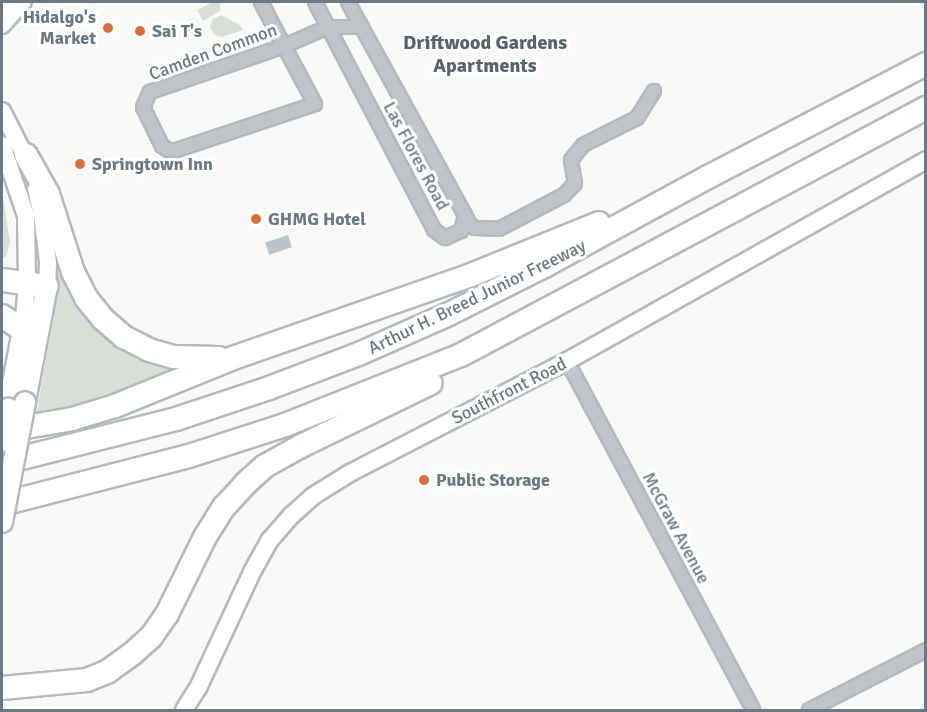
<!DOCTYPE html>
<style>
body{margin:0}
#map{position:relative;width:927px;height:712px;overflow:hidden;background:#f9faf8;font-family:Signika,sans-serif}
div>[style]{position:absolute}
[style*='--x']{left:calc(var(--x)*1px);top:calc(var(--y)*1px);width:calc(var(--w)*1px);rotate:calc(var(--a)*1deg)}
.green>*{inset:0;background:#d9ded7}
.water>*{inset:0;background:#bbc4c9;transform-origin:0 0}
.roads{filter:drop-shadow(2px 0 #b4b9be) drop-shadow(-2px 0 #b4b9be) drop-shadow(0 2px #b4b9be) drop-shadow(0 -2px #b4b9be)}
.street>*{height:12px;margin:-6px;padding:0 6px;transform-origin:6px;border-radius:6px;background:#c1c5c9}
.secondary>*{height:16px;margin:-8px;padding:0 8px;transform-origin:8px;border-radius:8px;background:#fff}
.primary>*{height:20px;margin:-10px;padding:0 10px;transform-origin:10px;border-radius:10px;background:#fff}
.highway>*{height:22px;margin:-11px;padding:0 11px;transform-origin:11px;border-radius:11px;background:#fff}
.bridges{filter:drop-shadow(2px 0 #b5b9bd) drop-shadow(-2px 0 #b5b9bd) drop-shadow(0 2px #b5b9bd) drop-shadow(0 -2px #b5b9bd)}
.primary-bridge>*{height:20px;margin:-10px;padding:0 10px;transform-origin:10px;border-radius:10px;background:#fff}
.dots>*{width:16px;height:16px;translate:-50% -50%;box-sizing:border-box;border:3px solid #fff;border-radius:50%}
span{translate:-50% -50%;white-space:nowrap;text-align:center;line-height:1.15;-webkit-text-stroke:6px #fff;paint-order:stroke}
.poi-label{font-size:18px;color:#6b7886;font-weight:700}
.right{translate:-100% -50%;text-align:right}
.left{translate:0 -50%;text-align:left}
.street-label{font-size:18px;color:#6b7886}
.neighbourhood-label{font-size:20px;color:#58616c;font-weight:700}
.frame{position:absolute;inset:0;border:3px solid #6b7886;pointer-events:none}
</style>
<div id="map">
<div class="green">
<div style="clip-path:polygon(213px 2px,220px 3px,220px 11px,203px 21px,197px 10px)"></div>
<div style="clip-path:polygon(221px 15px,240px 25px,243px 30px,222px 37px,215px 35px,210px 27px,213px 19px)"></div>
<div style="clip-path:polygon(2px 191px,10px 242px,6px 257px,2px 257px)"></div>
<div style="clip-path:polygon(54px 237px,62px 271px,74px 302px,114px 340px,217px 361px,35px 421px,54px 314px)"></div>
</div>
<div class="water">
<div style="left:288px;top:235px;width:13px;height:24px;rotate:72deg"></div>
</div>
<div class="roads">
<div class="street">
<div style="--x:261;--y:2;--w:50;--a:62.4"></div>
<div style="--x:284;--y:46;--w:66;--a:61.9"></div>
<div style="--x:315;--y:104;--w:149;--a:161.6"></div>
<div style="--x:174;--y:151;--w:6;--a:-171"></div>
<div style="--x:168;--y:150;--w:7;--a:-146"></div>
<div style="--x:162;--y:146;--w:43;--a:-116"></div>
<div style="--x:143;--y:107;--w:17;--a:-65"></div>
<div style="--x:150;--y:92;--w:142;--a:-18.9"></div>
<div style="--x:284;--y:46;--w:48;--a:-23.4"></div>
<div style="--x:328;--y:27;--w:34;--a:0"></div>
<div style="--x:315;--y:2;--w:257;--a:62.4"></div>
<div style="--x:434;--y:230;--w:14;--a:36"></div>
<div style="--x:445;--y:238;--w:17;--a:-24"></div>
<div style="--x:461;--y:231;--w:16;--a:-76"></div>
<div style="--x:465;--y:215;--w:243;--a:-118.8"></div>
<div style="--x:465;--y:215;--w:11;--a:63"></div>
<div style="--x:470;--y:225;--w:6;--a:31"></div>
<div style="--x:475;--y:228;--w:24;--a:2"></div>
<div style="--x:499;--y:229;--w:73;--a:-27.6"></div>
<div style="--x:564;--y:195;--w:16;--a:-47"></div>
<div style="--x:575;--y:183;--w:23;--a:-100"></div>
<div style="--x:571;--y:160;--w:19;--a:-51"></div>
<div style="--x:583;--y:145;--w:60;--a:-26.6"></div>
<div style="--x:637;--y:118;--w:32;--a:-58"></div>
<div style="--x:567;--y:361;--w:395;--a:61.9"></div>
<div style="--x:809;--y:710;--w:131;--a:-27.1"></div>
</div>
<div class="secondary">
<div style="--x:2;--y:3;--w:1;--a:-45"></div>
<div style="--x:2;--y:25;--w:31;--a:-48"></div>
<div style="--x:2;--y:111;--w:59;--a:63"></div>
<div style="--x:2;--y:145;--w:75;--a:71.3"></div>
<div style="--x:26;--y:216;--w:67;--a:89.1"></div>
<div style="--x:27;--y:283;--w:47;--a:94.9"></div>
<div style="--x:36;--y:189;--w:26;--a:77"></div>
<div style="--x:42;--y:214;--w:48;--a:82.9"></div>
<div style="--x:48;--y:262;--w:24;--a:92"></div>
<div style="--x:184;--y:710;--w:26;--a:-58"></div>
<div style="--x:198;--y:688;--w:128;--a:-65"></div>
<div style="--x:252;--y:572;--w:37;--a:-61"></div>
<div style="--x:270;--y:540;--w:33;--a:-49"></div>
<div style="--x:292;--y:515;--w:28;--a:-42"></div>
<div style="--x:313;--y:496;--w:44;--a:-31.9"></div>
<div style="--x:350;--y:473;--w:244;--a:-27.3"></div>
<div style="--x:567;--y:361;--w:411;--a:-29.2"></div>
</div>
<div class="primary">
<div style="--x:25;--y:402;--w:118;--a:-79.3"></div>
<div style="--x:8;--y:409;--w:80;--a:-79.2"></div>
</div>
<div class="highway">
<div style="--x:26;--y:155;--w:45;--a:60.6"></div>
<div style="--x:48;--y:194;--w:82;--a:72.2"></div>
<div style="--x:73;--y:272;--w:29;--a:63"></div>
<div style="--x:86;--y:298;--w:27;--a:51"></div>
<div style="--x:103;--y:319;--w:28;--a:41"></div>
<div style="--x:124;--y:337;--w:28;--a:27"></div>
<div style="--x:149;--y:350;--w:25;--a:16"></div>
<div style="--x:173;--y:357;--w:46;--a:1.2"></div>
<div style="--x:2;--y:280;--w:45;--a:7.6"></div>
<div style="--x:2;--y:316;--w:25;--a:34"></div>
<div style="--x:2;--y:431;--w:71;--a:-9.7"></div>
<div style="--x:72;--y:419;--w:45;--a:-16.8"></div>
<div style="--x:115;--y:406;--w:127;--a:-22.1"></div>
<div style="--x:233;--y:358;--w:252;--a:-19.2"></div>
<div style="--x:471;--y:275;--w:138;--a:-22.1"></div>
<div style="--x:2;--y:463;--w:179;--a:-14.2"></div>
<div style="--x:176;--y:419;--w:98;--a:-18.4"></div>
<div style="--x:269;--y:388;--w:98;--a:-20.8"></div>
<div style="--x:361;--y:353;--w:96;--a:-23.9"></div>
<div style="--x:449;--y:314;--w:109;--a:-26.8"></div>
<div style="--x:546;--y:265;--w:184;--a:-28.5"></div>
<div style="--x:708;--y:177;--w:246;--a:-27.4"></div>
<div style="--x:2;--y:504;--w:193;--a:-14.4"></div>
<div style="--x:189;--y:456;--w:101;--a:-17.9"></div>
<div style="--x:285;--y:425;--w:189;--a:-21.7"></div>
<div style="--x:461;--y:355;--w:527;--a:-27.98"></div>
<div style="--x:2;--y:688;--w:85;--a:-5.4"></div>
<div style="--x:87;--y:680;--w:22;--a:-22"></div>
<div style="--x:107;--y:672;--w:31;--a:-36"></div>
<div style="--x:132;--y:654;--w:25;--a:-42"></div>
<div style="--x:151;--y:637;--w:28;--a:-55"></div>
<div style="--x:167;--y:614;--w:86;--a:-63.7"></div>
<div style="--x:205;--y:537;--w:36;--a:-58"></div>
<div style="--x:224;--y:507;--w:33;--a:-47"></div>
<div style="--x:246;--y:483;--w:25;--a:-42"></div>
<div style="--x:265;--y:466;--w:41;--a:-29.1"></div>
<div style="--x:301;--y:446;--w:144;--a:-25.9"></div>
</div>
</div>
<div class="bridges">
<div class="primary-bridge">
<div style="--x:2;--y:441;--w:33;--a:-79"></div>
<div style="--x:2;--y:522;--w:122;--a:-79.1"></div>
</div>
</div>
<div class="dots">
<div style="left:108px;top:28px;background:#d76e3b"></div>
<div style="left:140px;top:31px;background:#d76e3b"></div>
<div style="left:80px;top:164px;background:#d76e3b"></div>
<div style="left:256px;top:219px;background:#d76e3b"></div>
<div style="left:424px;top:480px;background:#d76e3b"></div>
</div>
<div class="poi-label">
<span class="right" style="left:96px;top:28px">Hidalgo's<br>Market</span>
<span class="left" style="left:152px;top:31px">Sai T's</span>
<span class="left" style="left:92px;top:164px">Springtown Inn</span>
<span class="left" style="left:268px;top:219px">GHMG Hotel</span>
<span class="left" style="left:436px;top:480px">Public Storage</span>
</div>
<div class="street-label">
<span style="left:213px;top:52px;rotate:-20deg">Camden Common</span>
<span style="left:416px;top:156px;rotate:62deg">Las Flores Road</span>
<span style="left:477px;top:297px;rotate:-26deg">Arthur H. Breed Junior Freeway</span>
<span style="left:509px;top:391px;rotate:-27deg">Southfront Road</span>
<span style="left:676px;top:528px;rotate:62deg">McGraw Avenue</span>
</div>
<div class="neighbourhood-label">
<span style="left:485px;top:54px">Driftwood Gardens<br>Apartments</span>
</div>
<div class="frame"></div>
</div>
